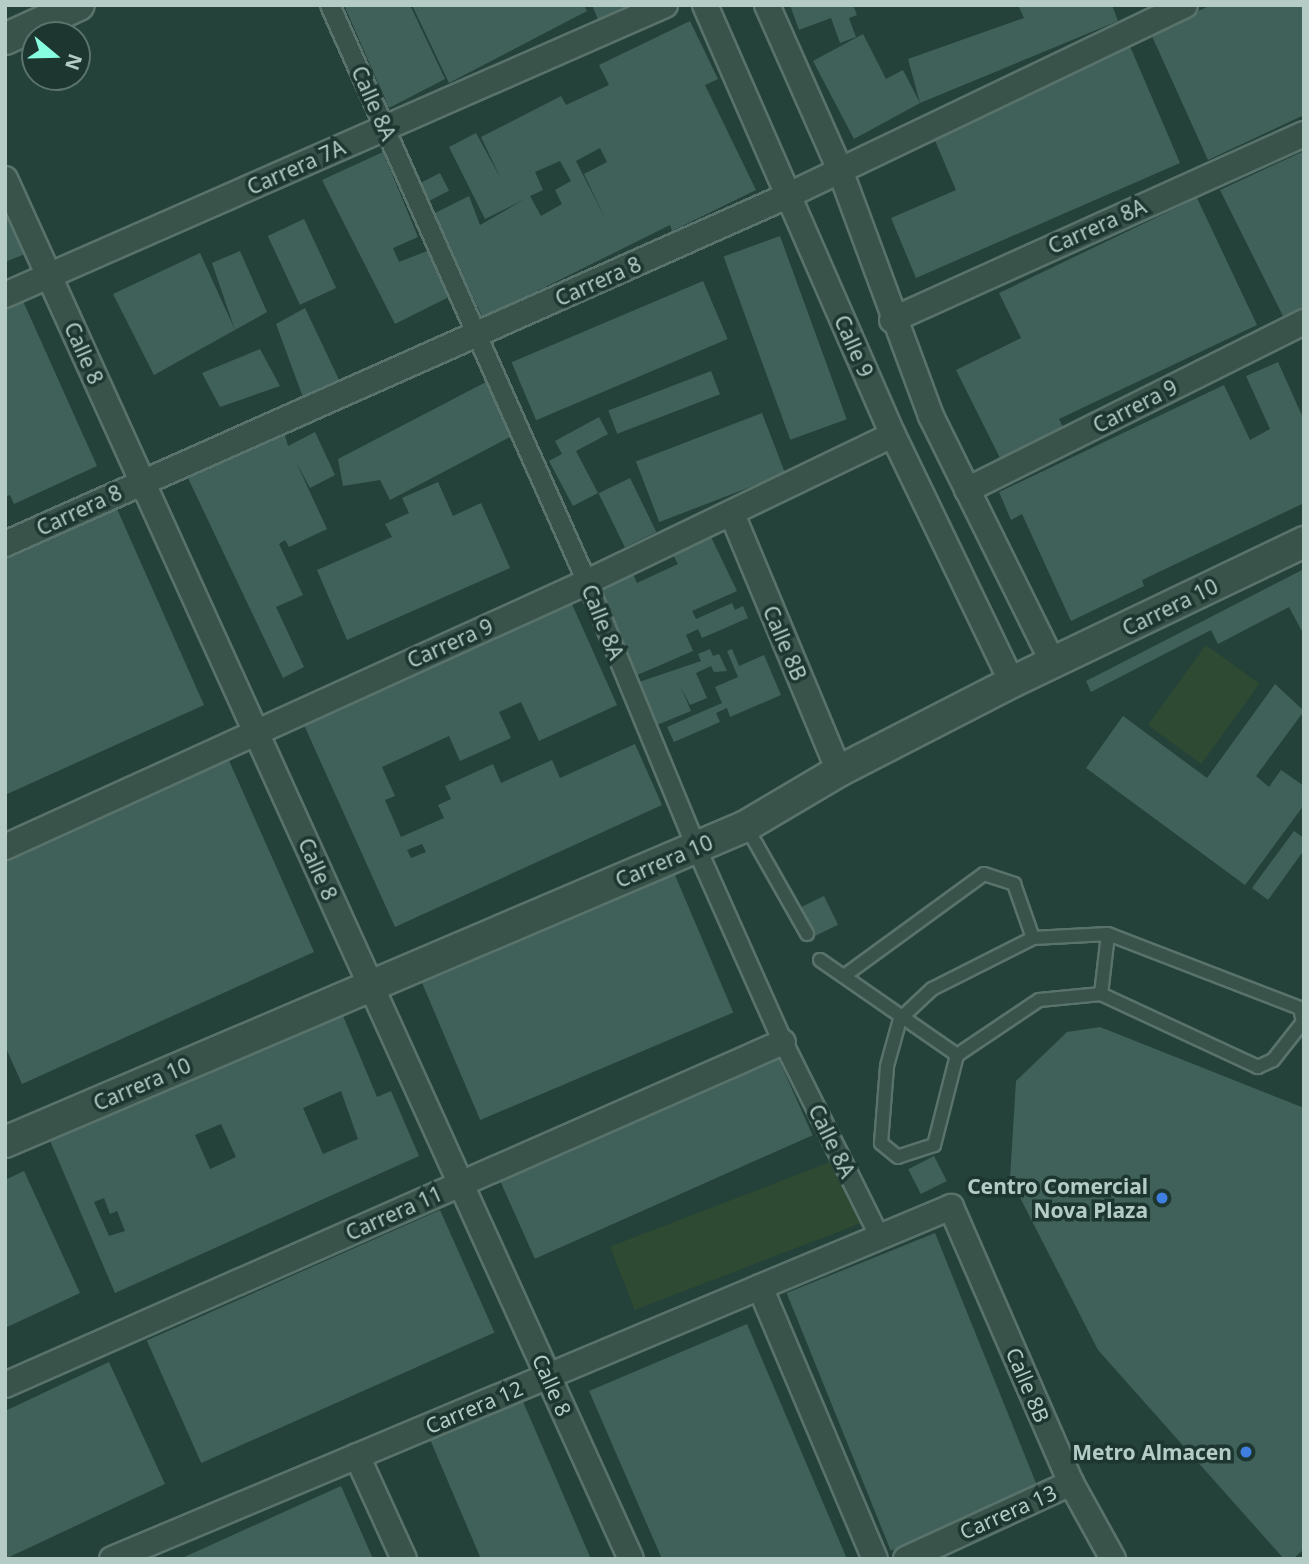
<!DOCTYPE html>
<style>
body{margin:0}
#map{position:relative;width:1309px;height:1564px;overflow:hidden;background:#244239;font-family:"Noto Sans",sans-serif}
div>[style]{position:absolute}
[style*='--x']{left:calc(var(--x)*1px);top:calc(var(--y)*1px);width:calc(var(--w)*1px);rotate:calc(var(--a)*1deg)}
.green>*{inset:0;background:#2e4a32;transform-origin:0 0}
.building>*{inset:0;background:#406159;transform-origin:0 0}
.roads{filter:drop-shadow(2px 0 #59726b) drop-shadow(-2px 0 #59726b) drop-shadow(0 2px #59726b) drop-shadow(0 -2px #59726b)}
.service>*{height:12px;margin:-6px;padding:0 6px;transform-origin:6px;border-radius:6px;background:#39524a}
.pedestrian>*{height:18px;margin:-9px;padding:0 9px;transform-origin:9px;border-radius:9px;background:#39524a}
.minor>*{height:24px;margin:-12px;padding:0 12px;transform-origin:12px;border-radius:12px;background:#39524a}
.tertiary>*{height:30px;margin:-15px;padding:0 15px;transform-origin:15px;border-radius:15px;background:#39524a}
.dots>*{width:19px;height:19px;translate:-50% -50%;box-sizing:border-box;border:4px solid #1d3730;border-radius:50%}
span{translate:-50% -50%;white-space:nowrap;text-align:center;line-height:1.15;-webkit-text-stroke:7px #1d3730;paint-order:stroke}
.street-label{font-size:21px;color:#b5ccc6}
.poi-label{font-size:21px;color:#b5ccc6;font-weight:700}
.right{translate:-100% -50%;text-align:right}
.frame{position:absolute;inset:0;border:7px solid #b5ccc6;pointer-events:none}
.north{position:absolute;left:21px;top:21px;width:70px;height:70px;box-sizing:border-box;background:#1d3730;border:2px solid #5a736c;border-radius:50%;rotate:109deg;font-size:19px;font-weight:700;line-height:28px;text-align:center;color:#b5ccc6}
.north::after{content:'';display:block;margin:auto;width:24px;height:32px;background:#88fee0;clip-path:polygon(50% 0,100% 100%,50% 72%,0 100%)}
</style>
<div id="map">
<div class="green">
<div style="left:1206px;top:645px;width:66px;height:99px;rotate:36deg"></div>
<div style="left:838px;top:1159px;width:68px;height:244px;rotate:69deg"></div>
</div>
<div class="building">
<div style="clip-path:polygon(344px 5px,410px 5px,445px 79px,389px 108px)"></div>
<div style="clip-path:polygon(412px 5px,584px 5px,587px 11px,449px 83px)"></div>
<div style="clip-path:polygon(592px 5px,636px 5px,600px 24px)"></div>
<div style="clip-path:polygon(790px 5px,853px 5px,857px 15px,849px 18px,856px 37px,840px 43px,831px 18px,799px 30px)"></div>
<div style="clip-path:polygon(1018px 5px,1112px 5px,1118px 21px,920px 103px,854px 139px,813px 61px,863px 34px,886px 79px,903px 70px,920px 103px,908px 59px,1024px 18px)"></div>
<div style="clip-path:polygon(1211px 5px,1304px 5px,1304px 115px,1208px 160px,1151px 34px)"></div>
<div style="clip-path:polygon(evenodd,690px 21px,718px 79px,705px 85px,756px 190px,672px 231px,670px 225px,483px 318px,433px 214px,469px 196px,480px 225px,525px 199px,485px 219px,449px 147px,476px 133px,501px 179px,481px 137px,561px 96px,566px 105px,609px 85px,599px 65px,690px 21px,600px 148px,607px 162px,584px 174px,607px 222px,576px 161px,600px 148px,690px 21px,560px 161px,571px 181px,555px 190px,562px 204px,541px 216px,530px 196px,543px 190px,535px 172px,560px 161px)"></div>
<div style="clip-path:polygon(1129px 44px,1180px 163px,916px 278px,891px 218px,956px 190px,931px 131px)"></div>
<div style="clip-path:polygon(1304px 151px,1304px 307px,1283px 316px,1220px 190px)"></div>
<div style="clip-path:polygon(383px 152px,418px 237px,393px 248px,399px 262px,427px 251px,451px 296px,395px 324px,322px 180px)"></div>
<div style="left:440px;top:173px;width:20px;height:22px;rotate:63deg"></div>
<div style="clip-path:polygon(1197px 198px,1257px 325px,1059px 419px,1066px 434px,1003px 464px,956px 370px,1021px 338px,999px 293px)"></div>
<div style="clip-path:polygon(5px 212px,25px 254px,5px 262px)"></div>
<div style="left:304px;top:219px;width:76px;height:40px;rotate:65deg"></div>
<div style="left:780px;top:236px;width:195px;height:60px;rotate:70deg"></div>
<div style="clip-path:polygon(240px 251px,267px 312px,154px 375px,113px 294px,200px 253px,235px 330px,212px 263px)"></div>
<div style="left:703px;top:281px;width:63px;height:208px;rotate:67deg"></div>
<div style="clip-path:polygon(23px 301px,97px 466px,14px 504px,10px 495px,5px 497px,5px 309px)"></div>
<div style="clip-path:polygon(305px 308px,341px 384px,304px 400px,276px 324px)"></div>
<div style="clip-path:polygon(260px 349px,280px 386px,220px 407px,202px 373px)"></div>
<div style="clip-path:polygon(1278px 362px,1304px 420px,1304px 503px,1142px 580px,1144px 586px,1071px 621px,1022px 514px,1011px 520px,999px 492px,1224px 385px,1250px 440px,1270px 429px,1246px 376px)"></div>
<div style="left:711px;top:371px;width:25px;height:110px;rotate:69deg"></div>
<div style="clip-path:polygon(486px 382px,514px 435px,390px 500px,380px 480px,343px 486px,338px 459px)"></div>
<div style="left:762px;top:413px;width:65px;height:135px;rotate:69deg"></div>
<div style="clip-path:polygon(599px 417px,608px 434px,576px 451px,598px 493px,573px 506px,549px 461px,562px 454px,555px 441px)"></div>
<div style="clip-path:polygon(283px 428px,288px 446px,315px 432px,335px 475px,310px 488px,296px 462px,327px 529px,289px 547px,285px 540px,279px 544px,303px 595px,276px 607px,304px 667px,283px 678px,187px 476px)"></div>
<div style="left:630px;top:478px;width:60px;height:35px;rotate:64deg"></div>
<div style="clip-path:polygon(438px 482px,453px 516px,481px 503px,510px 568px,347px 640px,317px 570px,392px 537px,385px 524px,409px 513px,402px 498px)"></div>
<div style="clip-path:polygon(117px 509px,204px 705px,5px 795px,5px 559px)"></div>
<div style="clip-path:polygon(711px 537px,737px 591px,692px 611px,696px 619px,732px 603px,735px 610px,743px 606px,748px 618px,702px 638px,698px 629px,686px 635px,693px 651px,635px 676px,597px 592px,633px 574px,637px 583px,678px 564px,673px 555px)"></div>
<div style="clip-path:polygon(1304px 569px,1304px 635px,1289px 607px,1218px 644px,1211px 630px,1091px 692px,1086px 681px)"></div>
<div style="clip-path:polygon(evenodd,567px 593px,617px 705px,539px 741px,521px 702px,499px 712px,511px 738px,460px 761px,449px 736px,382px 767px,395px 796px,385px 800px,401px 837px,444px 818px,438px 805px,451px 799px,445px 786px,493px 764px,501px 783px,552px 760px,560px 778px,635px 744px,662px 805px,395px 927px,304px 725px,373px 694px,368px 683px,567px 593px,422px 844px,426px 852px,411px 858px,407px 850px,422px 844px)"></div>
<div style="clip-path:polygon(710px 649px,713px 656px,719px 654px,727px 671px,714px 672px,711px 666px,696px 673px,707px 698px,690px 705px,681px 688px,691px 711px,657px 725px,639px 682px,701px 661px,698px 654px)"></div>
<div style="clip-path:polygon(732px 649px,739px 666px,764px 655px,781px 695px,730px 717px,727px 708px,716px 713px,720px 722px,674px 742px,667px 727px,722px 703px,715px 687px,738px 677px,727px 651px)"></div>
<div style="clip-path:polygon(1275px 684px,1304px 711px,1256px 776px,1269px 787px,1281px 770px,1304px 786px,1304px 805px,1245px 885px,1086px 768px,1123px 716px,1207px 778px)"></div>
<div style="clip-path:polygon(227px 756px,314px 952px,22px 1084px,5px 1046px,5px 857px)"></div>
<div style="clip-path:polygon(1294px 831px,1304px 838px,1304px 850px,1268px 900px,1252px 888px)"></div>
<div style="left:672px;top:868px;width:157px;height:275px;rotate:67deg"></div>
<div style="left:824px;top:896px;width:32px;height:37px;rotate:64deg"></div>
<div style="clip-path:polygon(evenodd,341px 1011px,377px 1097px,391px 1091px,419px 1156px,115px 1293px,48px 1136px,341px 1011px,341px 1091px,358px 1139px,323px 1154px,303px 1108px,341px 1091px,341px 1011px,221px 1124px,236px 1157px,210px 1169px,195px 1135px,221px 1124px,341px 1011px,104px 1198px,110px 1214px,117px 1211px,125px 1231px,109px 1236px,94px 1202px,104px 1198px)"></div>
<div style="clip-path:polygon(1100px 1027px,1304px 1108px,1304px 1549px,1293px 1559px,1284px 1559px,1098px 1350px,1010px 1178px,1016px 1081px,1067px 1032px)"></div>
<div style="left:776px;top:1053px;width:90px;height:304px;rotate:66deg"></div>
<div style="left:934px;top:1156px;width:28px;height:29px;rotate:63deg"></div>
<div style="clip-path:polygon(24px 1171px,80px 1293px,5px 1328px,5px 1180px)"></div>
<div style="left:440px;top:1210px;width:134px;height:321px;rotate:66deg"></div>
<div style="left:935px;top:1233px;width:278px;height:160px;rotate:68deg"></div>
<div style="clip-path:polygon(747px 1324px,847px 1559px,662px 1559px,589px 1391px)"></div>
<div style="clip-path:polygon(109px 1362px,165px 1484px,5px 1559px,5px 1411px)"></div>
<div style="clip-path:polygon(518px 1390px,591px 1559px,481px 1559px,426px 1430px)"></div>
<div style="clip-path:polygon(341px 1486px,373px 1559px,180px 1559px,264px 1521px)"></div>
</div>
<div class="roads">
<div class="service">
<div style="--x:746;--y:826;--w:124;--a:60.5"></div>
<div style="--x:1108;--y:934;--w:206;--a:21.1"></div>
<div style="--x:1300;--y:1008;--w:14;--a:78"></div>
<div style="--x:1303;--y:1022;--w:48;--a:128.3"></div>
<div style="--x:1273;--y:1060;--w:17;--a:155"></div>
<div style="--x:1258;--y:1067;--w:173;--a:-155.1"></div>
<div style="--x:1101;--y:994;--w:62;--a:174.5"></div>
<div style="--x:1039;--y:1000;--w:99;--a:146.1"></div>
<div style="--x:957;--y:1055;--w:93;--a:104.3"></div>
<div style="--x:934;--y:1145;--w:38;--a:162"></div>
<div style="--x:898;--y:1157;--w:22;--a:-141"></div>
<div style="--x:881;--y:1143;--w:77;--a:-85.5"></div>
<div style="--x:887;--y:1066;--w:49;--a:-74.5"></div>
<div style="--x:900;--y:1019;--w:44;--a:-43.2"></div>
<div style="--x:932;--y:989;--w:113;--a:-26.8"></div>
<div style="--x:1033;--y:938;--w:75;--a:-3.1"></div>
<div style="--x:820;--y:960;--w:167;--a:34.7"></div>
<div style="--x:844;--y:976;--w:173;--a:-36.1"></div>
<div style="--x:984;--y:874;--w:32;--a:18"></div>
<div style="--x:1014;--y:884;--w:57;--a:70.6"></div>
<div style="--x:1101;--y:994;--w:60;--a:-83.3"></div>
</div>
<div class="pedestrian">
<div style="--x:330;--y:5;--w:632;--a:65.99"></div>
<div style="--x:587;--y:582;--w:287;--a:67.6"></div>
<div style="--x:696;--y:847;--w:214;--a:66"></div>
<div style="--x:783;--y:1042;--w:218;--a:63.6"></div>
</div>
<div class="minor">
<div style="--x:705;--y:5;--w:469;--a:66.4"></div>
<div style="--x:893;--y:435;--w:274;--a:64.3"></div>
<div style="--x:767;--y:5;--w:180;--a:66.1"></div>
<div style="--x:840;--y:170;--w:262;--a:69.7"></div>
<div style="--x:931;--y:416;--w:275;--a:63.7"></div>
<div style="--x:5;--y:179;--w:1515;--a:65.6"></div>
<div style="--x:5;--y:295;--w:721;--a:-23.72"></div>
<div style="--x:892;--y:320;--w:452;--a:-24.3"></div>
<div style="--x:967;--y:490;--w:377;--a:-26.5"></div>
<div style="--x:732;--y:514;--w:278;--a:67.4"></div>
<div style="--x:5;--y:544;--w:856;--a:-23.99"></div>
<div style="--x:787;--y:196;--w:441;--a:-25.6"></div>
<div style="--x:5;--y:847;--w:639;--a:-24.48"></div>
<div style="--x:587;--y:582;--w:339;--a:-25.7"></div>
<div style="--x:760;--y:1287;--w:295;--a:67.1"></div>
<div style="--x:5;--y:1385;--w:850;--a:-23.79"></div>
<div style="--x:357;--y:1456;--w:113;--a:65.5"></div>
<div style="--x:112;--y:1559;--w:910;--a:-22.76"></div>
<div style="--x:951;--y:1207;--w:301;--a:66.5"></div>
<div style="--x:1071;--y:1483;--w:87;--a:61.1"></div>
<div style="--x:906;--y:1559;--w:182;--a:-24.7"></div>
</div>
<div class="tertiary">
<div style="--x:5;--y:39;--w:81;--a:-24.7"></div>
<div style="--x:5;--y:1142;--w:806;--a:-23.1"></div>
<div style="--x:746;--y:826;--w:108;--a:-30.6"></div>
<div style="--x:839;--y:771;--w:195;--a:-27.2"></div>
<div style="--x:1012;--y:682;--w:324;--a:-25.6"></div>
</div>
</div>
<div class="dots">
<div style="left:1162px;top:1198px;background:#3f7fe0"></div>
<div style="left:1246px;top:1452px;background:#3f7fe0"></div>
</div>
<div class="street-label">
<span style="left:374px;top:103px;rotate:66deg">Calle 8A</span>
<span style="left:296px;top:167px;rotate:-24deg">Carrera 7A</span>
<span style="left:1097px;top:226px;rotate:-24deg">Carrera 8A</span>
<span style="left:598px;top:281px;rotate:-24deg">Carrera 8</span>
<span style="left:854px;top:346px;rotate:66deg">Calle 9</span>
<span style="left:84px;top:353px;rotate:66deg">Calle 8</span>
<span style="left:1135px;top:406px;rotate:-27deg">Carrera 9</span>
<span style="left:79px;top:510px;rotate:-25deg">Carrera 8</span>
<span style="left:1170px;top:607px;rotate:-26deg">Carrera 10</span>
<span style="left:603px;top:622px;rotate:68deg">Calle 8A</span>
<span style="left:450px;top:643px;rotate:-24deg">Carrera 9</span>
<span style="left:785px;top:643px;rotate:67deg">Calle 8B</span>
<span style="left:664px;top:861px;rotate:-23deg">Carrera 10</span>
<span style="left:318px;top:869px;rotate:66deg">Calle 8</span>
<span style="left:142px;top:1084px;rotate:-23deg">Carrera 10</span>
<span style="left:832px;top:1141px;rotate:64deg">Calle 8A</span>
<span style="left:394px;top:1213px;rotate:-24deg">Carrera 11</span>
<span style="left:552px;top:1385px;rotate:66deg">Calle 8</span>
<span style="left:1028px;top:1385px;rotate:67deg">Calle 8B</span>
<span style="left:474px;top:1407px;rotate:-23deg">Carrera 12</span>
<span style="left:1008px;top:1512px;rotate:-24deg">Carrera 13</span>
</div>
<div class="poi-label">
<span class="right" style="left:1148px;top:1198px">Centro Comercial<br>Nova Plaza</span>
<span class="right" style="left:1232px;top:1452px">Metro Almacen</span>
</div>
<div class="frame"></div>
<div class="north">N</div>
</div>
